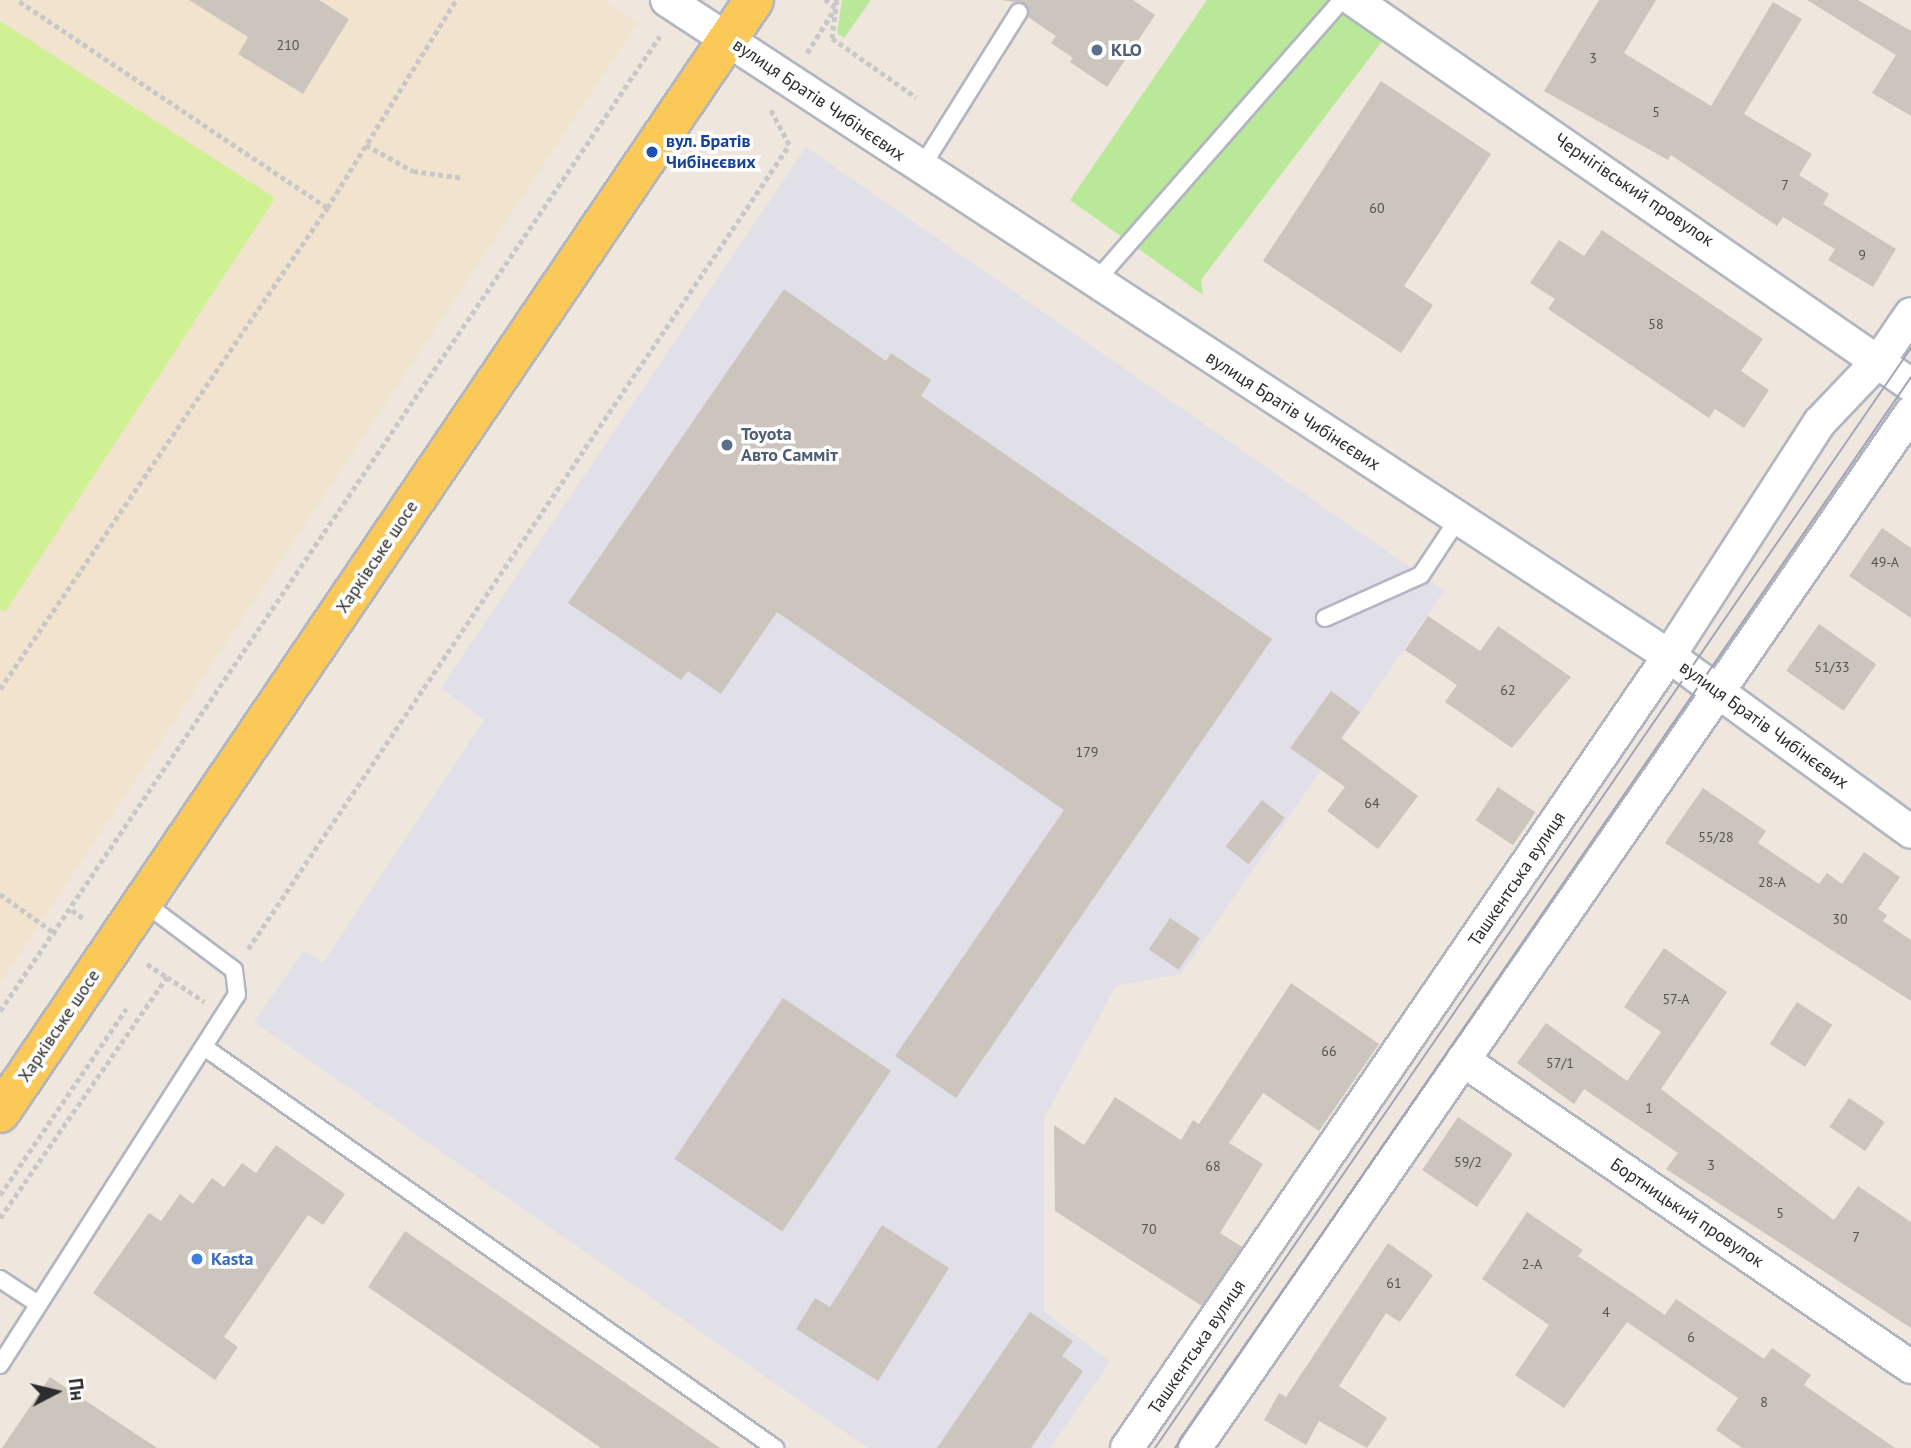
<!DOCTYPE html>
<meta charset="utf-8">
<style>
body{margin:0}
#map{position:relative;width:1911px;height:1448px;overflow:hidden;background:#efe7de;font-family:"PT Sans",sans-serif}
div>[style]{position:absolute}
[style*='--x']{left:calc(var(--x)*1px);top:calc(var(--y)*1px);width:calc(var(--w)*1px);rotate:calc(var(--a)*1deg)}
.industrial>*{inset:0;background:#e1dfe7}
.education>*{inset:0;background:#f1e3cd}
.green>*{inset:0;background:#b9e998}
.pitch>*{inset:0;background:#cff093}
.building>*{inset:0;background:#cbc5bd;transform-origin:0 0}
.path>*{height:4.5px;margin-top:-2.25px;transform-origin:0;background:repeating-linear-gradient(90deg,#c8c8c8 0 5px,transparent 0 8.5px)}
.roads{filter:drop-shadow(2px 0 #b2b6c1) drop-shadow(-2px 0 #b2b6c1) drop-shadow(0 2px #b2b6c1) drop-shadow(0 -2px #b2b6c1)}
.lane>*{height:16px;margin:-8px;padding:0 8px;transform-origin:8px;border-radius:8px;background:#fff}
.street>*{height:32px;margin:-16px;padding:0 16px;transform-origin:16px;border-radius:16px;background:#fff}
.primary>*{height:38px;margin:-19px;padding:0 19px;transform-origin:19px;border-radius:19px;background:#fac958}
.tram>*{height:2px;margin:-1px;padding:0 1px;transform-origin:1px;border-radius:1px;background:#a0a5b8}
.dots>*{width:19px;height:19px;translate:-50% -50%;box-sizing:border-box;border:4px solid #fff;border-radius:50%}
span{translate:-50% -50%;white-space:nowrap;text-align:center;line-height:1.15;-webkit-text-stroke:7px #fff;paint-order:stroke}
.number-label{font-size:14px;color:#545351}
.number-label span{-webkit-text-stroke-width:0}
.service-label{font-size:18px;color:#4e5e75;font-weight:700}
.left{translate:0 -50%;text-align:left}
.street-label{font-size:18px;color:#2d2d2d}
.transit-label{font-size:18px;color:#164399;font-weight:700}
.shop-label{font-size:18px;color:#366cbe;font-weight:700}
.north{position:absolute;left:21px;top:1357px;width:70px;height:70px;-webkit-text-stroke:5px #fff;paint-order:stroke;rotate:83deg;font-size:19px;font-weight:700;line-height:28px;text-align:center;color:#2d2d2d}
.north::after{content:'';display:block;margin:auto;width:24px;height:32px;background:#2d2d2d;clip-path:polygon(50% 0,100% 100%,50% 72%,0 100%)}
</style>
<div id="map">
<div class="industrial">
<div style="clip-path:polygon(806px 147px,1444px 591px,1181px 974px,1116px 986px,1044px 1118px,1044px 1311px,1110px 1362px,1050px 1448px,868px 1448px,254px 1022px,304px 950px,323px 963px,484px 720px,441px 688px)"></div>
</div>
<div class="education">
<div style="clip-path:polygon(0 0,605px 0,638px 23px,0 984px)"></div>
</div>
<div class="green">
<div style="clip-path:polygon(842px 0,871px 0,844px 38px,837px 33px)"></div>
<div style="clip-path:polygon(1207px 0,1339px 0,1387px 35px,1201px 280px,1203px 295px,1070px 200px)"></div>
</div>
<div class="pitch">
<div style="clip-path:polygon(0 21px,275px 198px,5px 612px,0 609px)"></div>
</div>
<div class="building">
<div style="clip-path:polygon(189px 0,319px 0,349px 19px,303px 94px,238px 54px,248px 37px)"></div>
<div style="clip-path:polygon(1002px 0,1133px 0,1155px 15px,1107px 87px,1070px 62px,1073px 58px,1051px 43px,1056px 36px,1028px 17px,1025px 4px)"></div>
<div style="clip-path:polygon(1599px 0,1656px 0,1624px 53px,1711px 106px,1773px 2px,1802px 19px,1744px 114px,1812px 154px,1799px 175px,1829px 194px,1823px 204px,1896px 249px,1873px 287px,1828px 260px,1835px 249px,1783px 217px,1777px 226px,1671px 155px,1668px 160px,1544px 91px)"></div>
<div style="clip-path:polygon(1807px 0,1858px 0,1911px 31px,1911px 116px,1872px 93px,1896px 55px)"></div>
<div style="clip-path:polygon(1381px 81px,1491px 154px,1404px 286px,1433px 305px,1401px 353px,1263px 261px)"></div>
<div style="clip-path:polygon(1602px 230px,1763px 339px,1741px 371px,1769px 390px,1744px 428px,1715px 409px,1709px 418px,1548px 309px,1555px 299px,1530px 283px,1559px 240px,1584px 256px)"></div>
<div style="clip-path:polygon(784px 289px,886px 361px,891px 353px,931px 380px,921px 396px,1272px 639px,956px 1098px,895px 1056px,1064px 810px,777px 612px,721px 694px,688px 671px,681px 680px,568px 603px)"></div>
<div style="clip-path:polygon(1882px 528px,1911px 548px,1911px 618px,1849px 576px)"></div>
<div style="clip-path:polygon(1428px 616px,1480px 651px,1498px 626px,1571px 677px,1512px 748px,1445px 702px,1457px 685px,1405px 650px)"></div>
<div style="left:1819px;top:624px;width:70px;height:57px;rotate:35deg"></div>
<div style="clip-path:polygon(1331px 691px,1360px 712px,1341px 738px,1418px 796px,1378px 849px,1327px 811px,1345px 787px,1290px 748px)"></div>
<div style="left:1498px;top:787px;width:45px;height:40px;rotate:34deg"></div>
<div style="clip-path:polygon(1703px 788px,1766px 831px,1758px 843px,1819px 884px,1827px 873px,1842px 884px,1864px 852px,1900px 877px,1878px 909px,1887px 915px,1883px 921px,1911px 940px,1911px 1001px,1665px 843px)"></div>
<div style="left:1262px;top:800px;width:29px;height:59px;rotate:38deg"></div>
<div style="left:1170px;top:918px;width:36px;height:38px;rotate:34deg"></div>
<div style="clip-path:polygon(1664px 948px,1727px 992px,1661px 1089px,1834px 1220px,1858px 1186px,1911px 1222px,1911px 1328px,1666px 1169px,1678px 1153px,1584px 1089px,1574px 1104px,1517px 1063px,1546px 1023px,1627px 1081px,1661px 1032px,1624px 1007px)"></div>
<div style="clip-path:polygon(1291px 983px,1379px 1044px,1319px 1131px,1263px 1093px,1229px 1143px,1263px 1164px,1220px 1233px,1242px 1247px,1202px 1306px,1055px 1211px,1054px 1125px,1084px 1145px,1115px 1097px,1181px 1140px,1193px 1120px,1199px 1124px)"></div>
<div style="left:783px;top:998px;width:130px;height:194px;rotate:34deg"></div>
<div style="left:1797px;top:1002px;width:42px;height:50px;rotate:33deg"></div>
<div style="left:1849px;top:1098px;width:43px;height:35px;rotate:34deg"></div>
<div style="left:1458px;top:1117px;width:66px;height:64px;rotate:34deg"></div>
<div style="clip-path:polygon(276px 1145px,345px 1194px,323px 1225px,308px 1215px,224px 1337px,238px 1347px,215px 1380px,93px 1293px,149px 1213px,161px 1221px,180px 1194px,193px 1204px,212px 1178px,224px 1187px,242px 1163px,256px 1173px)"></div>
<div style="clip-path:polygon(1527px 1212px,1583px 1250px,1578px 1256px,1665px 1315px,1676px 1299px,1764px 1359px,1772px 1348px,1811px 1375px,1804px 1385px,1895px 1448px,1742px 1448px,1716px 1430px,1738px 1398px,1627px 1322px,1564px 1408px,1515px 1375px,1549px 1325px,1482px 1279px)"></div>
<div style="clip-path:polygon(882px 1225px,949px 1268px,878px 1381px,796px 1329px,815px 1298px,830px 1307px)"></div>
<div style="clip-path:polygon(405px 1231px,720px 1448px,601px 1448px,368px 1287px)"></div>
<div style="clip-path:polygon(1388px 1243px,1433px 1275px,1400px 1322px,1386px 1313px,1339px 1386px,1387px 1418px,1367px 1448px,1319px 1421px,1306px 1445px,1264px 1420px,1279px 1393px,1286px 1397px)"></div>
<div style="clip-path:polygon(1030px 1312px,1073px 1341px,1062px 1356px,1083px 1371px,1031px 1448px,937px 1448px)"></div>
<div style="clip-path:polygon(50px 1377px,157px 1448px,2px 1448px)"></div>
</div>
<div class="path">
<div style="--x:837;--y:0;--w:38;--a:97"></div>
<div style="--x:832;--y:38;--w:103;--a:35.1"></div>
<div style="--x:807;--y:53;--w:53;--a:-58.1"></div>
<div style="--x:835;--y:8;--w:13;--a:-141"></div>
<div style="--x:366;--y:145;--w:54;--a:29"></div>
<div style="--x:413;--y:171;--w:51;--a:7.8"></div>
<div style="--x:327;--y:208;--w:245;--a:-58.2"></div>
<div style="--x:0;--y:689;--w:582;--a:-55.79"></div>
<div style="--x:327;--y:208;--w:374;--a:-146.2"></div>
<div style="--x:0;--y:894;--w:69;--a:35.5"></div>
<div style="--x:72;--y:910;--w:17;--a:36"></div>
<div style="--x:248;--y:949;--w:969;--a:-56.06"></div>
<div style="--x:789;--y:145;--w:41;--a:-117.8"></div>
<div style="--x:147;--y:964;--w:24;--a:33"></div>
<div style="--x:0;--y:1011;--w:1177;--a:-55.91"></div>
<div style="--x:0;--y:1195;--w:225;--a:-55.9"></div>
<div style="--x:0;--y:1218;--w:293;--a:-55.3"></div>
<div style="--x:167;--y:977;--w:45;--a:33.3"></div>
</div>
<div class="roads">
<div class="lane">
<div style="--x:921;--y:168;--w:184;--a:-57.9"></div>
<div style="--x:1095;--y:282;--w:375;--a:-48.8"></div>
<div style="--x:1325;--y:618;--w:105;--a:-24.1"></div>
<div style="--x:1421;--y:575;--w:67;--a:-56.5"></div>
<div style="--x:204;--y:1047;--w:698;--a:35.08"></div>
<div style="--x:0;--y:1279;--w:45;--a:33.3"></div>
<div style="--x:0;--y:1365;--w:439;--a:-57.4"></div>
<div style="--x:237;--y:995;--w:25;--a:-97"></div>
<div style="--x:234;--y:970;--w:114;--a:-143.2"></div>
</div>
<div class="street">
<div style="--x:667;--y:0;--w:1198;--a:33.21"></div>
<div style="--x:1669;--y:656;--w:299;--a:36"></div>
<div style="--x:1354;--y:0;--w:677;--a:34.65"></div>
<div style="--x:1463;--y:1060;--w:543;--a:34.42"></div>
<div style="--x:1127;--y:1448;--w:960;--a:-55.61"></div>
<div style="--x:1669;--y:656;--w:278;--a:-57.2"></div>
<div style="--x:1820;--y:422;--w:88;--a:-46.4"></div>
<div style="--x:1881;--y:358;--w:53;--a:-55.7"></div>
<div style="--x:1195;--y:1448;--w:1259;--a:-55.33"></div>
</div>
<div class="primary">
<div style="--x:0;--y:1113;--w:1344;--a:-55.88"></div>
</div>
</div>
<div class="tram">
<div style="--x:1155;--y:1448;--w:1335;--a:-55.5"></div>
<div style="--x:1175;--y:1448;--w:1300;--a:-55.5"></div>
</div>
<div class="dots">
<div style="left:1097px;top:50px;background:#5c6f8a"></div>
<div style="left:652px;top:152px;background:#1a4fb4"></div>
<div style="left:727px;top:445px;background:#5c6f8a"></div>
<div style="left:197px;top:1259px;background:#3f7fe0"></div>
</div>
<div class="number-label">
<span style="left:288px;top:45px">210</span>
<span style="left:1593px;top:58px">3</span>
<span style="left:1656px;top:112px">5</span>
<span style="left:1785px;top:185px">7</span>
<span style="left:1377px;top:208px">60</span>
<span style="left:1862px;top:255px">9</span>
<span style="left:1656px;top:324px">58</span>
<span style="left:1885px;top:562px">49-А</span>
<span style="left:1832px;top:667px">51/33</span>
<span style="left:1508px;top:690px">62</span>
<span style="left:1087px;top:752px">179</span>
<span style="left:1372px;top:803px">64</span>
<span style="left:1716px;top:837px">55/28</span>
<span style="left:1772px;top:882px">28-А</span>
<span style="left:1840px;top:919px">30</span>
<span style="left:1676px;top:999px">57-А</span>
<span style="left:1329px;top:1051px">66</span>
<span style="left:1560px;top:1063px">57/1</span>
<span style="left:1649px;top:1108px">1</span>
<span style="left:1468px;top:1162px">59/2</span>
<span style="left:1711px;top:1165px">3</span>
<span style="left:1213px;top:1166px">68</span>
<span style="left:1780px;top:1213px">5</span>
<span style="left:1149px;top:1229px">70</span>
<span style="left:1856px;top:1237px">7</span>
<span style="left:1532px;top:1264px">2-А</span>
<span style="left:1394px;top:1283px">61</span>
<span style="left:1606px;top:1312px">4</span>
<span style="left:1691px;top:1337px">6</span>
<span style="left:1764px;top:1402px">8</span>
</div>
<div class="service-label">
<span class="left" style="left:1111px;top:50px">KLO</span>
<span class="left" style="left:741px;top:445px">Toyota<br>Авто Самміт</span>
</div>
<div class="street-label">
<span style="left:819px;top:100px;rotate:34deg">вулиця Братів Чибінєєвих</span>
<span style="left:1634px;top:190px;rotate:34deg">Чернігівський провулок</span>
<span style="left:1293px;top:411px;rotate:33deg">вулиця Братів Чибінєєвих</span>
<span style="left:377px;top:557px;rotate:-56deg">Харківське шосе</span>
<span style="left:1764px;top:725px;rotate:36deg">вулиця Братів Чибінєєвих</span>
<span style="left:1517px;top:879px;rotate:-56deg">Ташкентська вулиця</span>
<span style="left:59px;top:1026px;rotate:-56deg">Харківське шосе</span>
<span style="left:1687px;top:1213px;rotate:34deg">Бортницький провулок</span>
<span style="left:1197px;top:1347px;rotate:-56deg">Ташкентська вулиця</span>
</div>
<div class="transit-label">
<span class="left" style="left:666px;top:152px">вул. Братів<br>Чибінєєвих</span>
</div>
<div class="shop-label">
<span class="left" style="left:211px;top:1259px">Kasta</span>
</div>
<div class="north">Пн</div>
</div>
